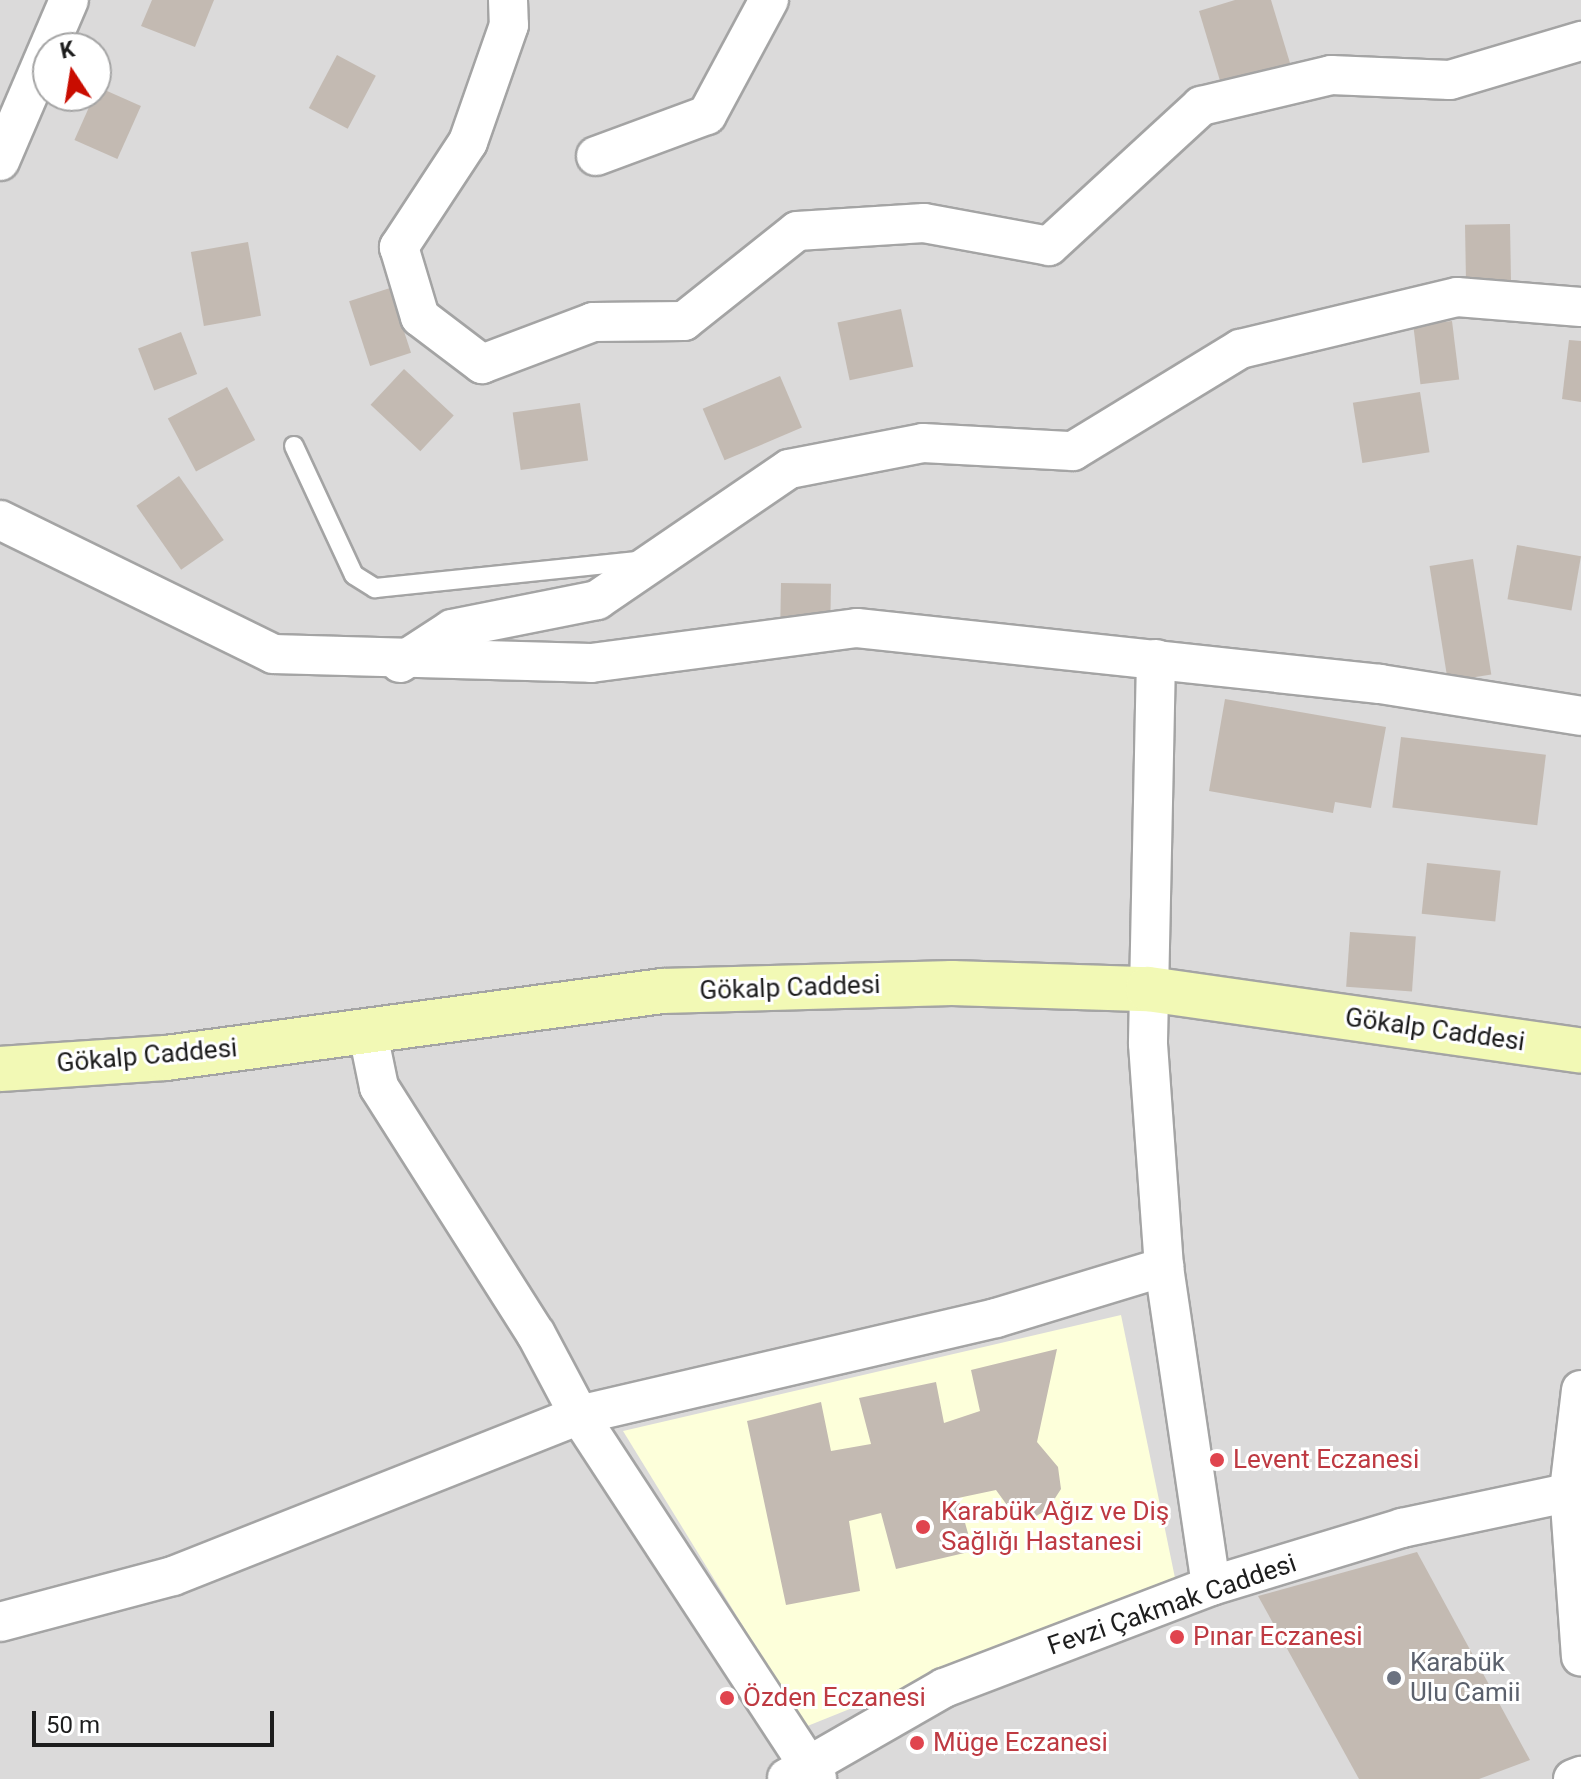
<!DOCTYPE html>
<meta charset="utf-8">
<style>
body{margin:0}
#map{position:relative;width:1581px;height:1779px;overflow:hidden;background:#eeebe2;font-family:Roboto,sans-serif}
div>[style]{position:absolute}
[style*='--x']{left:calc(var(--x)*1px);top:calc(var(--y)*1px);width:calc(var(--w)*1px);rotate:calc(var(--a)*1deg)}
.residential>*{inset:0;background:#dbdada}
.education>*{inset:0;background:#fdffda}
.building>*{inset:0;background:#c3bab2;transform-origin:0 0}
.roads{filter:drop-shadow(2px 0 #a4a4a4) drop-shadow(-2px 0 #a4a4a4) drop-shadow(0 2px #a4a4a4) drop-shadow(0 -2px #a4a4a4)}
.lane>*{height:18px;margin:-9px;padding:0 9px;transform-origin:9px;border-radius:9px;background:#fff}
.street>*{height:38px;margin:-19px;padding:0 19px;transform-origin:19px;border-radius:19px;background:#fff}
.secondary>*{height:44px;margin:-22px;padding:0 22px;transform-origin:22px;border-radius:22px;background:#f2f9b5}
.dots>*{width:22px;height:22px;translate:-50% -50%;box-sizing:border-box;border:4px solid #fff;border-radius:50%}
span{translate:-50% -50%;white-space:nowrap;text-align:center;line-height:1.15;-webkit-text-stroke:6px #fff;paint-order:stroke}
.street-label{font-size:26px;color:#1d1d1d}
.health-label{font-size:26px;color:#be3a42}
.left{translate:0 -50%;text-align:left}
.worship-label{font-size:26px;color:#5b616d}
.north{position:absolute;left:32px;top:32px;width:80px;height:80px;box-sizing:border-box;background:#fff;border:2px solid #a5a5a5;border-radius:50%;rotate:348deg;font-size:22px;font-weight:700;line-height:32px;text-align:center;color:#1d1d1d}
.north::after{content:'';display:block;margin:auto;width:28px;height:36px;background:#c90c00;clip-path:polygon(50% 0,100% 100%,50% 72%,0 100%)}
.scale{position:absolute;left:32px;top:1711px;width:242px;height:36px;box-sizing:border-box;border:4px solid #1d1d1d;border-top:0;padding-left:10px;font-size:24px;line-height:28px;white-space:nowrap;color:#1d1d1d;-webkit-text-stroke:6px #fff;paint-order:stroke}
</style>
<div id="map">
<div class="residential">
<div style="clip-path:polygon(evenodd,0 0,1581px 0,1581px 1779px,0 1779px,0 0,48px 48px,96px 48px,96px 96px,48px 96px,48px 48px)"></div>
</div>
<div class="education">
<div style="clip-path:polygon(1121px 1315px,1175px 1578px,805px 1727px,623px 1431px)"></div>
</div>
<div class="building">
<div style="clip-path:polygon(152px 0,214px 0,195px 47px,141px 26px)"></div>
<div style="clip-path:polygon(1235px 0,1271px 0,1290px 63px,1221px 84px,1199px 11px)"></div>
<div style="left:337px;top:55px;width:44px;height:60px;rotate:28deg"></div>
<div style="left:98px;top:87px;width:47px;height:58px;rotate:24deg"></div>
<div style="left:1510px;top:224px;width:60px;height:45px;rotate:89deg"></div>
<div style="left:248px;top:242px;width:75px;height:58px;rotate:80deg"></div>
<div style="left:390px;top:288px;width:68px;height:43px;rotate:72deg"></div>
<div style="left:901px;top:309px;width:59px;height:65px;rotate:78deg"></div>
<div style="left:1452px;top:321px;width:59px;height:39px;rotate:83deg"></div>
<div style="left:181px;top:332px;width:45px;height:46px;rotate:69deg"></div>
<div style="clip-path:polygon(1569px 340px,1581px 341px,1581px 402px,1562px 399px)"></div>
<div style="left:404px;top:369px;width:68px;height:49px;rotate:43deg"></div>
<div style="left:780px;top:376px;width:56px;height:84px;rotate:67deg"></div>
<div style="left:227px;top:387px;width:60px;height:67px;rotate:62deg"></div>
<div style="left:1420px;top:392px;width:61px;height:68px;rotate:81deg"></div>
<div style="left:580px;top:403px;width:58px;height:68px;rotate:82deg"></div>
<div style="left:179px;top:476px;width:78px;height:52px;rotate:55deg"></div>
<div style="left:1517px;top:545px;width:65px;height:55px;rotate:10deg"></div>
<div style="left:1473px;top:559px;width:117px;height:44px;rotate:81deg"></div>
<div style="left:781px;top:583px;width:50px;height:36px;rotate:1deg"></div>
<div style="clip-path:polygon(1225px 699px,1386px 727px,1371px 808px,1335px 802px,1333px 813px,1209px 791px)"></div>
<div style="left:1401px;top:737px;width:146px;height:71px;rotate:7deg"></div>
<div style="left:1427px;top:863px;width:74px;height:51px;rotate:6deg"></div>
<div style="left:1350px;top:932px;width:66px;height:55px;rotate:4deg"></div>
<div style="clip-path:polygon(1057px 1349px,1037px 1442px,1058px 1467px,1061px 1489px,1048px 1509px,1033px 1518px,1012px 1512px,996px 1490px,958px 1498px,973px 1551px,896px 1569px,881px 1513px,849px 1521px,860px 1591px,786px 1605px,747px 1421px,821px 1402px,831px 1451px,871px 1444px,859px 1398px,936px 1382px,944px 1423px,980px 1411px,971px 1370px)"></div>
<div style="clip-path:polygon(1417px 1552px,1530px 1760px,1479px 1779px,1359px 1779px,1258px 1596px)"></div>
</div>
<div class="roads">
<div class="lane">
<div style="--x:294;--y:446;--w:142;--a:65.1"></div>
<div style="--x:354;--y:575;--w:25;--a:32"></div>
<div style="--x:375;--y:588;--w:274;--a:-5.9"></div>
</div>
<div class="street">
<div style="--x:508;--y:0;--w:25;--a:88"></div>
<div style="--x:509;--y:25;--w:124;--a:109.3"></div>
<div style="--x:468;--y:142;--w:126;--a:123.3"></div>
<div style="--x:399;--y:247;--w:73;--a:73.3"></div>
<div style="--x:420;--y:317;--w:78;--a:37.2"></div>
<div style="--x:482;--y:364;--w:119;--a:-20.7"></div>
<div style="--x:593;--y:322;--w:91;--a:-0.6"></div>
<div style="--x:684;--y:321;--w:144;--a:-38.5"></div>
<div style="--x:797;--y:231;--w:127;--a:-3.6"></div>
<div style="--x:924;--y:223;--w:127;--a:10.4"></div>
<div style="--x:1049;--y:246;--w:207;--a:-42.6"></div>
<div style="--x:1201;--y:106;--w:134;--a:-13.4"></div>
<div style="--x:1331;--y:75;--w:119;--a:2.4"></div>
<div style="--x:1450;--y:80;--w:137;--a:-16.6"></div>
<div style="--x:596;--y:156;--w:118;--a:-20.3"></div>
<div style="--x:707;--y:115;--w:131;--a:-61.7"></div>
<div style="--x:0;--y:161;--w:175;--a:-66.8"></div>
<div style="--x:0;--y:520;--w:304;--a:26.1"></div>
<div style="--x:273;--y:654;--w:318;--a:1.6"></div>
<div style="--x:591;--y:663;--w:268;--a:-7.5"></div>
<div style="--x:857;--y:628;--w:526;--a:6.11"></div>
<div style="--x:1380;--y:684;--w:204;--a:9"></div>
<div style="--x:1156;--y:659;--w:385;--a:91.2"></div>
<div style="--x:1148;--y:1044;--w:224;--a:85.9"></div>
<div style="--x:1164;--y:1267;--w:322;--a:81.6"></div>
<div style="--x:400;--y:663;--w:62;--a:-33.2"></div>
<div style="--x:452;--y:629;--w:148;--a:-11.3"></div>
<div style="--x:597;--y:600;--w:232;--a:-34.3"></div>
<div style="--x:789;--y:469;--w:136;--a:-11"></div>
<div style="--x:923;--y:443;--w:150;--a:3.1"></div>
<div style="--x:1073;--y:451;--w:196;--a:-31.4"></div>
<div style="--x:1240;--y:349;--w:223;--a:-13.5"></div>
<div style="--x:1457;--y:297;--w:124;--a:4.6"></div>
<div style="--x:367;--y:1029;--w:59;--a:78.3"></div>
<div style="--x:379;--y:1087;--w:293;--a:57.6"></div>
<div style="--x:536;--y:1334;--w:92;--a:62"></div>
<div style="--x:579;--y:1415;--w:435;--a:56.8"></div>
<div style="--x:1581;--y:1390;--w:101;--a:96.8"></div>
<div style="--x:1569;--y:1490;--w:167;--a:85.9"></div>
<div style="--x:0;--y:1622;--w:179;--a:-14.9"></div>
<div style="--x:173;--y:1576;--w:437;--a:-21.6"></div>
<div style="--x:579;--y:1415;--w:428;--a:-13.1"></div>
<div style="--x:996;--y:1318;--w:176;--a:-16.9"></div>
<div style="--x:787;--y:1778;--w:181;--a:-29.8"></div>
<div style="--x:944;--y:1688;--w:286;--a:-20.9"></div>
<div style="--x:1211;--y:1586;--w:200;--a:-16.9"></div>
<div style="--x:1402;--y:1528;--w:183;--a:-12"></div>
<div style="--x:1573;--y:1779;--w:9;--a:-21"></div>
</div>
<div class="secondary">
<div style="--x:0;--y:1069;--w:166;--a:-3.8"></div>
<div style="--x:166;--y:1058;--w:501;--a:-7.69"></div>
<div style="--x:662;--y:991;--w:290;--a:-1.6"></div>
<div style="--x:952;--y:983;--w:196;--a:1.8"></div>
<div style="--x:1148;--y:989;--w:437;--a:8.1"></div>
</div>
</div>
<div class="dots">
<div style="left:1217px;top:1460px;background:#e0444e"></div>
<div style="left:923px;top:1527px;background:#e0444e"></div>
<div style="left:1177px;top:1637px;background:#e0444e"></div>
<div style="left:1394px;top:1678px;background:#6b7280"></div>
<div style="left:727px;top:1698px;background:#e0444e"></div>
<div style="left:917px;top:1743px;background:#e0444e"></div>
</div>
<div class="street-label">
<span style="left:790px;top:988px;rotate:-2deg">Gökalp Caddesi</span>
<span style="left:1435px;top:1030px;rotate:8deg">Gökalp Caddesi</span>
<span style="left:147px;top:1056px;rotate:-5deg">Gökalp Caddesi</span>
<span style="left:1172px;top:1605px;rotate:-19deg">Fevzi Çakmak Caddesi</span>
</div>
<div class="health-label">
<span class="left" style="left:1233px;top:1460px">Levent Eczanesi</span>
<span class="left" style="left:941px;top:1527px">Karabük Ağız ve Diş<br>Sağlığı Hastanesi</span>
<span class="left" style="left:1193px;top:1637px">Pınar Eczanesi</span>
<span class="left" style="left:743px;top:1698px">Özden Eczanesi</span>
<span class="left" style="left:933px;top:1743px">Müge Eczanesi</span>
</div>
<div class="worship-label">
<span class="left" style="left:1410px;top:1678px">Karabük<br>Ulu Camii</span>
</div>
<div class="north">K</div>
<div class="scale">50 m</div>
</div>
